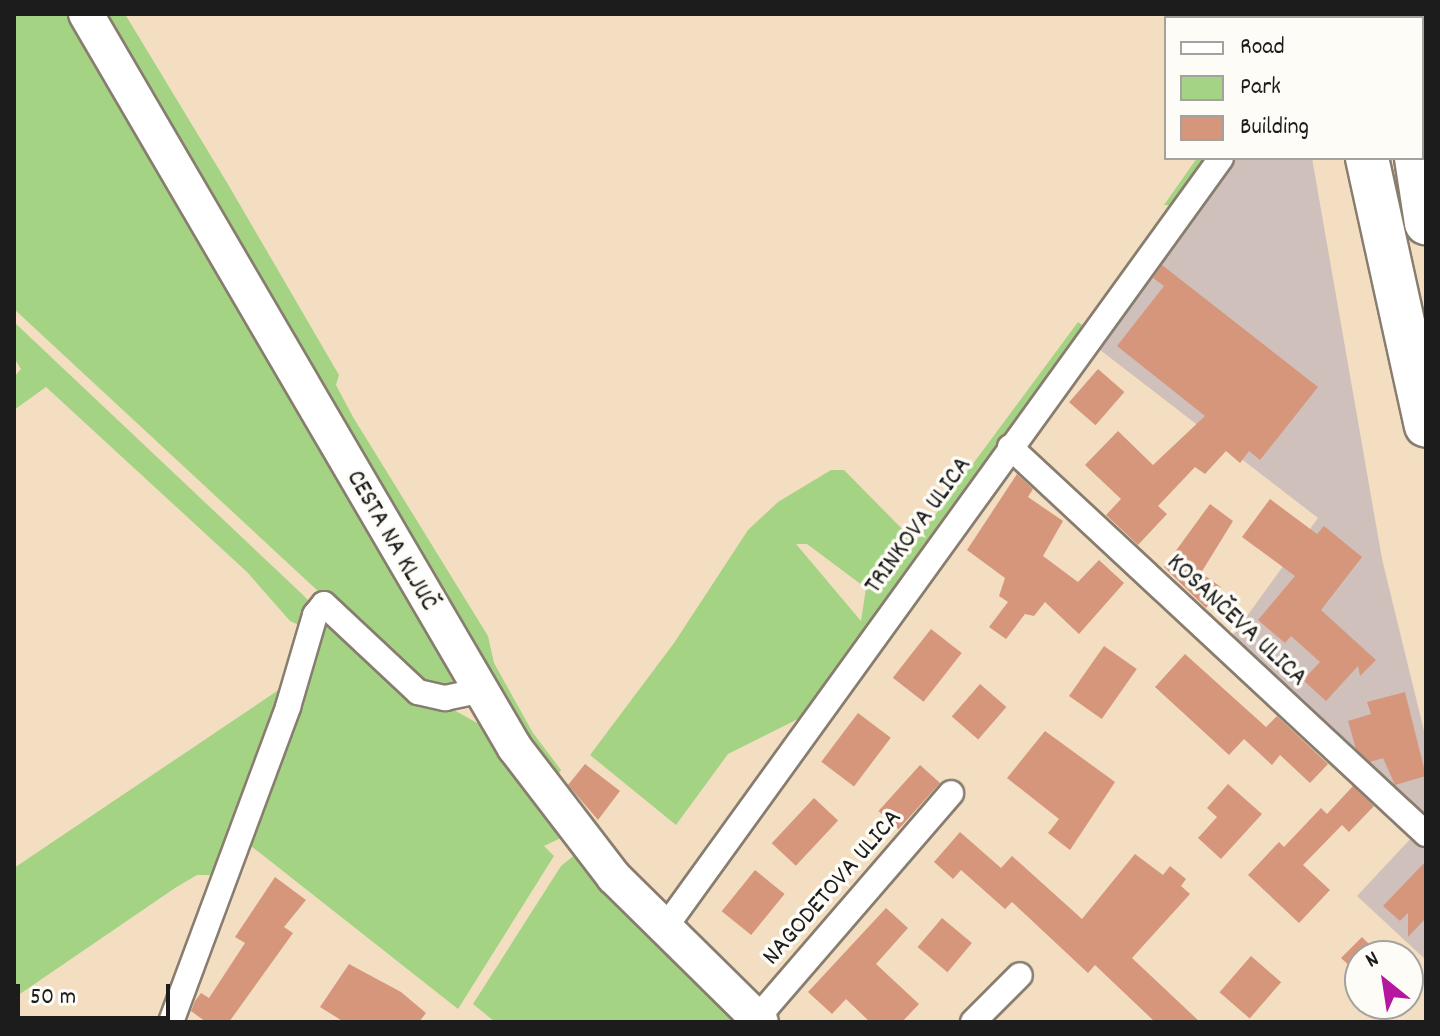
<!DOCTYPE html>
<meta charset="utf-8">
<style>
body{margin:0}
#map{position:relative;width:1440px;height:1036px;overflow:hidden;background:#f3dec2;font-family:Dekko,sans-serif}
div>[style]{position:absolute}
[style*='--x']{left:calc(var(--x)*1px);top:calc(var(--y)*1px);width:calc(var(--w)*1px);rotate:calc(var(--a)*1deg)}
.industrial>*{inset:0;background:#cfc0bb}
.green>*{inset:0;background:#a4d483}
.building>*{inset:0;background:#d6967c;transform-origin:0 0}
.roads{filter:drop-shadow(2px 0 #887d6f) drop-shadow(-2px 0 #887d6f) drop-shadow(0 2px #887d6f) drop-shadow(0 -2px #887d6f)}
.street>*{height:24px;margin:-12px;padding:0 12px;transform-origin:12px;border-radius:12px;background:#fff}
.secondary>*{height:34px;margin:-17px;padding:0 17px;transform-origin:17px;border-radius:17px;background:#fff}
.highway>*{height:42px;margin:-21px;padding:0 21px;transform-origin:21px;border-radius:21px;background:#fff}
span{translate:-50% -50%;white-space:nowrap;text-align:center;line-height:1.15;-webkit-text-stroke:7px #fdfcf7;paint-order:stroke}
.street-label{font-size:26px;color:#1c1c1c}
.frame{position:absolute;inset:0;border:16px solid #1c1c1c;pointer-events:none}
.legend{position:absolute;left:1164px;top:16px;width:260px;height:144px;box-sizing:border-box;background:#fdfcf7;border:2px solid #a3a29f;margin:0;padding:10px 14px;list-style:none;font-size:24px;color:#1c1c1c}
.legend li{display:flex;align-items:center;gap:16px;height:40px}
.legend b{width:40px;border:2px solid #a3a29f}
.north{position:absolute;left:1344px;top:940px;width:80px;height:80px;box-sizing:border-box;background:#fdfcf7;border:2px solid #a3a29f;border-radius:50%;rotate:330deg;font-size:22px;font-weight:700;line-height:32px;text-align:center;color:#1c1c1c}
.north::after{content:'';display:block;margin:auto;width:28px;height:36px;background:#b5179e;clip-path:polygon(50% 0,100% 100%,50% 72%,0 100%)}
.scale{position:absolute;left:16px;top:984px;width:154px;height:36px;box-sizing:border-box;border:4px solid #1c1c1c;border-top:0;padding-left:10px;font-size:24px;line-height:28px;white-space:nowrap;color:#1c1c1c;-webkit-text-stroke:6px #fdfcf7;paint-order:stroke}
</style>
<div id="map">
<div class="industrial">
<div style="clip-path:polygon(1227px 158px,1312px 158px,1382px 559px,1426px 739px,1426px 829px,1229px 641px,1318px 518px,1095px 346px)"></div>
<div style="clip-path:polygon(1413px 836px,1426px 847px,1426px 960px,1357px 896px)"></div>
</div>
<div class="green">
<div style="clip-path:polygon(14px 14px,70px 14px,454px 674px,456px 684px,452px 691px,428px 687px,361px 619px,332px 604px,14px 309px)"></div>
<div style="clip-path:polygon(103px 14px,125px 14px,229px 186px,339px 375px,336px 385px,353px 417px,488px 636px,494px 663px,533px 733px,561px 770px,558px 775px,549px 776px)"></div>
<div style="clip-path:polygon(1197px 158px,1212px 158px,1179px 206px,1164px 205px)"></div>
<div style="clip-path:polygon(14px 322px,302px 594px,311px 603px,306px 620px,299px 625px,290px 621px,247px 572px,46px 387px,14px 410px,14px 377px,21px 369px,14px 358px)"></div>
<div style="clip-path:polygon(evenodd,1078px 322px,1087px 328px,808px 714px,728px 754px,676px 825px,590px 755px,674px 643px,748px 530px,778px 502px,831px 470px,844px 470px,915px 542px,1078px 322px,796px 544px,807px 544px,866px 588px,861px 621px,796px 544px)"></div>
<div style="clip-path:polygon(333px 621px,436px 708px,454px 710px,479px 724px,563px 837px,544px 846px,554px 856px,458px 1009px,246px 842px,321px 627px)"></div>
<div style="clip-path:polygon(289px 683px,217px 875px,197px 875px,175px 888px,14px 998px,14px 868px)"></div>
<div style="clip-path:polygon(577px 853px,742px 1022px,495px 1022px,473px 1004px,561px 866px)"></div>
</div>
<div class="building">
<div style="clip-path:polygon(1162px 265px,1318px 387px,1260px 460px,1249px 451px,1240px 463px,1226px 451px,1205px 474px,1195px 467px,1158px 506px,1167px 514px,1138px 545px,1106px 515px,1121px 499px,1085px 465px,1118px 431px,1153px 465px,1205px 416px,1117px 346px,1164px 286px,1153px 278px)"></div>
<div style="left:1098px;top:369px;width:35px;height:44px;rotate:41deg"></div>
<div style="clip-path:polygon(1017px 474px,1033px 489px,1028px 497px,1063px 521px,1043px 556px,1078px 582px,1099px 560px,1124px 583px,1079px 634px,1045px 602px,1034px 616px,1025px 614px,1006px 639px,989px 627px,1008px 602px,999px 596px,1005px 578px,967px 550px)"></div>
<div style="clip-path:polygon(1270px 499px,1317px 534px,1324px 526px,1362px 557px,1321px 610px,1376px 660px,1360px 676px,1358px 666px,1326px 701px,1303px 680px,1320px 662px,1291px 636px,1285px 643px,1258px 620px,1295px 576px,1242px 537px)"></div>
<div style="clip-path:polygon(1210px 504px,1233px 521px,1201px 573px,1221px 587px,1206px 608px,1164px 567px)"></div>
<div style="left:931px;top:629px;width:39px;height:62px;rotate:38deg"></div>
<div style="left:1104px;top:646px;width:40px;height:61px;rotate:35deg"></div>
<div style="clip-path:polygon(1185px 654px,1266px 727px,1277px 716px,1328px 764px,1310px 783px,1280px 755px,1272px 765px,1244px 739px,1229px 755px,1155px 687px)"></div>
<div style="left:980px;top:684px;width:35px;height:43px;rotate:41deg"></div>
<div style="clip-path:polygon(1405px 692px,1426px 776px,1395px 785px,1383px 758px,1370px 762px,1356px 749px,1348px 721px,1371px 714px,1367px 702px)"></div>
<div style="left:858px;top:713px;width:41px;height:61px;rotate:37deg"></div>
<div style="clip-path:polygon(1045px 731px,1115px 782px,1070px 850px,1048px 833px,1059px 819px,1007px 778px)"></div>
<div style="clip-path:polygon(585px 764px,620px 791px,598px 820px,568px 785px)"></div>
<div style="left:920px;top:765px;width:27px;height:62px;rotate:42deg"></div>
<div style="clip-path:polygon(1228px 784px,1262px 814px,1221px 859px,1198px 838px,1217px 817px,1207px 808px)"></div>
<div style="clip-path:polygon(1353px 786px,1374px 806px,1349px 832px,1342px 825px,1303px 865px,1330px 890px,1299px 923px,1248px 875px,1279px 842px,1284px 847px,1321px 808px,1327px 814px)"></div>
<div style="left:814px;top:798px;width:33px;height:62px;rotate:43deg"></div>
<div style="clip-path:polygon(960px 832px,1001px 868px,1012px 856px,1082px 919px,1135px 854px,1163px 875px,1170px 866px,1186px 879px,1181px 886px,1190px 894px,1132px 958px,1200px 1022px,1155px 1022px,1095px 965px,1088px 973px,1012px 902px,1005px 909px,961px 870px,953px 879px,934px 862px)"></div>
<div style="clip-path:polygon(1426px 861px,1426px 918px,1408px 937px,1408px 913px,1400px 921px,1383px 906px)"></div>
<div style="left:755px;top:870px;width:38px;height:53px;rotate:39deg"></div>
<div style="clip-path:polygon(275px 877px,306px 900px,284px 927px,293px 933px,229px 1022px,206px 1022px,191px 1011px,195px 1001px,201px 993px,209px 998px,245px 943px,235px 937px)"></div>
<div style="clip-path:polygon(886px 908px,908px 928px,876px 964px,919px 1004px,902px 1022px,870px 1022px,846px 999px,832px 1014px,808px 992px)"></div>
<div style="left:942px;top:918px;width:39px;height:38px;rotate:40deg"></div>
<div style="clip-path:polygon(1362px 937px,1374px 949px,1360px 956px,1354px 970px,1341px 958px)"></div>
<div style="left:1251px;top:956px;width:40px;height:48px;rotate:41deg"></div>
<div style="clip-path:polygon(349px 964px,401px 992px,426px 1013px,419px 1022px,344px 1022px,320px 1007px)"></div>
</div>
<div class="roads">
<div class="street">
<div style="--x:1256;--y:14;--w:4;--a:90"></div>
<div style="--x:1010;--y:447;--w:568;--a:42.93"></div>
<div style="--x:664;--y:929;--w:951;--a:-54.15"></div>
<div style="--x:757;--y:1018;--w:297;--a:-49.2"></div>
<div style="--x:171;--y:1022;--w:336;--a:-69.6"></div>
<div style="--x:288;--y:707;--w:96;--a:-73.6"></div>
<div style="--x:315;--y:615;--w:14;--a:-51"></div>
<div style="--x:324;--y:604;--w:129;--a:43.1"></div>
<div style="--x:418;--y:692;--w:28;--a:13"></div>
<div style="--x:445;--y:698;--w:34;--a:-12"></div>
<div style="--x:973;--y:1022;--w:66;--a:-45"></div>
</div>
<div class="secondary">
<div style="--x:86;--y:14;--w:850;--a:59.7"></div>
<div style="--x:515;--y:748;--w:163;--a:52.5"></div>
<div style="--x:614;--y:877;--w:206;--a:44.6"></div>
</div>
<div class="highway">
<div style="--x:1337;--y:14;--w:4;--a:76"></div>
<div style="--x:1402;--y:14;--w:4;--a:90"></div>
<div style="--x:1367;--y:158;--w:274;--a:77.6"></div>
<div style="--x:1416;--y:158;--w:66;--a:81.3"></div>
</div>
</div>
<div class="street-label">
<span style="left:919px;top:526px;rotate:-54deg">TRINKOVA ULICA</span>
<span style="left:391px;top:541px;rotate:60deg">CESTA NA KLJUČ</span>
<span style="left:1236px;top:621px;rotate:43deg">KOSANČEVA ULICA</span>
<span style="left:833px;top:888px;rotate:-49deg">NAGODETOVA ULICA</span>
</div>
<div class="frame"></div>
<ul class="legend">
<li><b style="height:10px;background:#fff"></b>Road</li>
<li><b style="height:22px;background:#a4d483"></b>Park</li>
<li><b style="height:22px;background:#d6967c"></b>Building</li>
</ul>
<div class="north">N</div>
<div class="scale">50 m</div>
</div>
